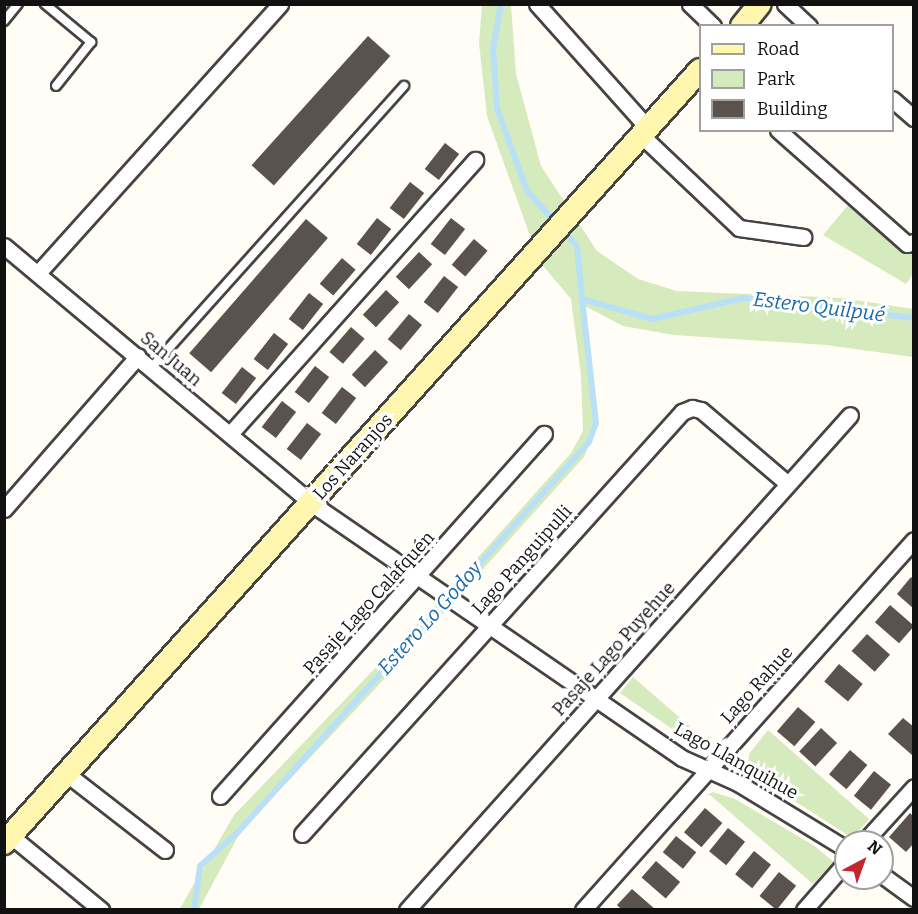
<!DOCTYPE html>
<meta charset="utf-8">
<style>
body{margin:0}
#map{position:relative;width:918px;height:914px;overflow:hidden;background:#fffdf5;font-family:Bitter,serif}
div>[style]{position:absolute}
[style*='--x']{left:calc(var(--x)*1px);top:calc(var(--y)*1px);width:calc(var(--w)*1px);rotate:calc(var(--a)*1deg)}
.green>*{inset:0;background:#d5ebbd}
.stream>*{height:6px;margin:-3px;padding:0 3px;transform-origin:3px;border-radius:3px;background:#b9e0f7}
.building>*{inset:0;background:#5a524d;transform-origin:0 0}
.roads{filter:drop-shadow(2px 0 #444) drop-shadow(-2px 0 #444) drop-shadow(0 2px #444) drop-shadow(0 -2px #444)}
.lane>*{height:8px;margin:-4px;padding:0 4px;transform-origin:4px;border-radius:4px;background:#fff}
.street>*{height:15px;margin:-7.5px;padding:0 7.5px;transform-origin:7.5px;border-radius:7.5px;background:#fff}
.secondary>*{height:22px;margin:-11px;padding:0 11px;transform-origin:11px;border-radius:11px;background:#fff6b0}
span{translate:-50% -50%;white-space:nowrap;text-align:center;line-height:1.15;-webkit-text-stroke:6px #fff;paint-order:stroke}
.street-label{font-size:18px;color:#111}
.water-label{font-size:20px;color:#1768a6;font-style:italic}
.frame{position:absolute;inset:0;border:6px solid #111;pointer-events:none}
.legend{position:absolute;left:699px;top:24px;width:195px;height:108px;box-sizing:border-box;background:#fff;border:2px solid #a0a0a0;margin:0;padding:8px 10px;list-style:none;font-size:18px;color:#111}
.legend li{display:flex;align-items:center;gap:12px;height:30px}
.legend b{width:30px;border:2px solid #a0a0a0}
.north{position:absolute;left:834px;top:830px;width:60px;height:60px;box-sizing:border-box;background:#fff;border:2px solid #a0a0a0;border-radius:50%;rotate:41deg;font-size:16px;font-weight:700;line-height:24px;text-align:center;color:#111}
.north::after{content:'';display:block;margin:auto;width:21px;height:27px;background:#c4262e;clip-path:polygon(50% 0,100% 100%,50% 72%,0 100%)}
</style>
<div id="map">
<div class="green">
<div style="clip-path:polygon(482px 5px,511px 5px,516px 74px,541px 166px,597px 251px,638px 279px,677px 291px,843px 298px,913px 309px,913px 357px,826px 345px,674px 335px,623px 326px,585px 306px,593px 396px,593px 435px,584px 457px,375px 689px,241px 831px,199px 909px,179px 910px,234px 815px,431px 610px,571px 453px,583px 431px,581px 375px,571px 299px,539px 261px,487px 116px,479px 43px)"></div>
<div style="clip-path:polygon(849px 204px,906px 248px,913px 248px,913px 274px,906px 284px,823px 235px)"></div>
<div style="clip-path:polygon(633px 677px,701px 736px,711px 737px,706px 744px,694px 744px,620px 693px)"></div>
<div style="clip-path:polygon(768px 730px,869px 819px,852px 838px,748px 771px,749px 754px)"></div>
<div style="clip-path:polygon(712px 792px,735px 799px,813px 845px,834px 862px,813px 884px,710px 795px,706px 796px)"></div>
</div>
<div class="stream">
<div style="--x:501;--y:4;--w:46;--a:100.1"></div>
<div style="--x:493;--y:49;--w:59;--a:86.1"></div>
<div style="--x:497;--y:108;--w:88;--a:70.1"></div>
<div style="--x:527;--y:191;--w:74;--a:47.7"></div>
<div style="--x:577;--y:246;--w:53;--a:84.6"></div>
<div style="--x:582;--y:299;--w:73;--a:15.9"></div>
<div style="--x:652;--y:319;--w:94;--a:-12.9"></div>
<div style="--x:744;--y:298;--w:171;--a:6.7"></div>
<div style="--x:194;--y:910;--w:44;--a:-82.2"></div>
<div style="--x:200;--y:866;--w:50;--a:-41.7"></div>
<div style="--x:237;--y:833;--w:526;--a:-48"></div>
<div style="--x:589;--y:442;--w:20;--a:-70"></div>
<div style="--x:596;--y:423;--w:125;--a:-96.4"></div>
</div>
<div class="building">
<div style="left:368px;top:36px;width:30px;height:174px;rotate:42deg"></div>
<div style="left:445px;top:143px;width:18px;height:33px;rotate:38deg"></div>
<div style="left:410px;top:182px;width:18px;height:33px;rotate:38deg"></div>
<div style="left:377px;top:218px;width:18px;height:33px;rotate:38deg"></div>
<div style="left:451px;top:218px;width:18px;height:33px;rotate:38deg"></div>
<div style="left:306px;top:219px;width:29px;height:178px;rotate:41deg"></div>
<div style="left:474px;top:239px;width:18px;height:34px;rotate:41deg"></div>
<div style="left:419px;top:252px;width:18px;height:34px;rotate:43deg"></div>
<div style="left:342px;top:258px;width:18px;height:34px;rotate:41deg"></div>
<div style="left:444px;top:276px;width:18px;height:33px;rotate:38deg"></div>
<div style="left:386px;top:290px;width:18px;height:34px;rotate:43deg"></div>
<div style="left:309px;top:293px;width:18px;height:33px;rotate:38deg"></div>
<div style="left:409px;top:314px;width:17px;height:33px;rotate:40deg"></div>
<div style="left:351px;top:327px;width:18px;height:33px;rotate:41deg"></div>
<div style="left:274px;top:333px;width:18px;height:33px;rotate:38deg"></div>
<div style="left:375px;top:350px;width:18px;height:34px;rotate:43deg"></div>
<div style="left:315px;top:366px;width:18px;height:33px;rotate:38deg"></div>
<div style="left:242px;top:367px;width:18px;height:33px;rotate:38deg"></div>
<div style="left:342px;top:387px;width:18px;height:33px;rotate:38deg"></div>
<div style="left:282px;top:401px;width:18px;height:33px;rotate:38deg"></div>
<div style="left:307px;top:423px;width:18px;height:33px;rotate:38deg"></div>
<div style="clip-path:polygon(911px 577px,914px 580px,914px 609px,897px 594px)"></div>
<div style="left:890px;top:605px;width:32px;height:23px;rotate:41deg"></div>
<div style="left:867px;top:634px;width:31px;height:23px;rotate:42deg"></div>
<div style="left:839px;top:664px;width:31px;height:23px;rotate:40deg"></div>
<div style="left:798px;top:707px;width:23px;height:32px;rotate:41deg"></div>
<div style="clip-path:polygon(903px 718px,914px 727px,912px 755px,888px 734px)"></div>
<div style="left:821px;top:728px;width:22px;height:32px;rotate:43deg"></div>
<div style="left:850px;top:750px;width:23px;height:32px;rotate:41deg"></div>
<div style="left:874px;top:771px;width:22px;height:32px;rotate:39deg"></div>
<div style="left:705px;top:808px;width:23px;height:32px;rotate:41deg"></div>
<div style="clip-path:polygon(910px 813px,914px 817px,914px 843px,906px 852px,889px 837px)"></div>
<div style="left:728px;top:828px;width:22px;height:30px;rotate:39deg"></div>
<div style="left:676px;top:836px;width:26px;height:21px;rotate:39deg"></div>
<div style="left:754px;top:851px;width:22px;height:30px;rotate:39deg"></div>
<div style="left:656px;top:861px;width:32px;height:22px;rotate:41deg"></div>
<div style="left:779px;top:872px;width:22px;height:31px;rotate:39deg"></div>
<div style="clip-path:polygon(632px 889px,656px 910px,622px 910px,617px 905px)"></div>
</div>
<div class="roads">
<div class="lane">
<div style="--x:45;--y:4;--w:60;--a:39.6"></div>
<div style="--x:91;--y:42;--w:56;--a:128.5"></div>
<div style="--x:4;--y:21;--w:22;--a:-51"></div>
<div style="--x:151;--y:368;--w:379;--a:-48.1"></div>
</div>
<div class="street">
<div style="--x:537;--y:4;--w:166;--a:48.2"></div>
<div style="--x:690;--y:4;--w:32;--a:44"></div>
<div style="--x:785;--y:4;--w:33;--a:43"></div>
<div style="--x:892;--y:99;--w:29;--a:41"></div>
<div style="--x:778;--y:130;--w:172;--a:41.5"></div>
<div style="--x:907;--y:244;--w:7;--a:-16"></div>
<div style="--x:641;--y:135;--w:135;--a:43.5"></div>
<div style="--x:739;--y:228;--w:65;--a:8"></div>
<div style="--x:4;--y:246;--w:400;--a:39.9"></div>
<div style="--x:311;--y:503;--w:450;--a:34.5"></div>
<div style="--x:682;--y:758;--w:61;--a:24.1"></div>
<div style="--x:738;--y:783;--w:127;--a:31.4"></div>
<div style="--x:38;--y:273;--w:362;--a:-48"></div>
<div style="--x:230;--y:434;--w:368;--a:-48.2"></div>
<div style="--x:4;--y:509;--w:203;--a:-48.8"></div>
<div style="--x:67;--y:774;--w:124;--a:37.8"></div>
<div style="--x:220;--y:796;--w:486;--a:-48.2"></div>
<div style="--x:302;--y:834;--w:568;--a:-48"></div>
<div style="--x:682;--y:412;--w:11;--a:-22"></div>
<div style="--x:692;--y:408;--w:9;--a:13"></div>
<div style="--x:701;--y:410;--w:114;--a:40.4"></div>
<div style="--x:11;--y:836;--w:117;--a:39.4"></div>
<div style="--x:864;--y:842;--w:74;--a:-47.7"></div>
<div style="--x:882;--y:875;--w:39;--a:36"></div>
<div style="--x:407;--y:910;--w:664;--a:-48.17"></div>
<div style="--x:583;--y:910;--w:496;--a:-48.2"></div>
<div style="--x:804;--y:910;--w:64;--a:-48.8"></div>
</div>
<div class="secondary">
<div style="--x:742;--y:26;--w:28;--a:-51"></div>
<div style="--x:4;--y:843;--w:1040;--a:-48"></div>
</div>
</div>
<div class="street-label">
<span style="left:171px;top:359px;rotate:40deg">San Juan</span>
<span style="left:353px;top:457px;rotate:-48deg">Los Naranjos</span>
<span style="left:522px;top:560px;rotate:-48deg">Lago Panguipulli</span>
<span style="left:369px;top:603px;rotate:-48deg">Pasaje Lago Calafquén</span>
<span style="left:614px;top:649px;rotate:-48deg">Pasaje Lago Puyehue</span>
<span style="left:757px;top:685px;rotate:-48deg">Lago Rahue</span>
<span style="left:736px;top:761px;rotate:29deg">Lago Llanquihue</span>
</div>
<div class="water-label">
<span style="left:819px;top:307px;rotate:7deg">Estero Quilpué</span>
<span style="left:430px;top:618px;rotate:-48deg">Estero Lo Godoy</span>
</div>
<div class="frame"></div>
<ul class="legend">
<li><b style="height:8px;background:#fff6b0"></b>Road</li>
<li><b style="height:16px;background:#d5ebbd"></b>Park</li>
<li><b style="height:16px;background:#5a524d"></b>Building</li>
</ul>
<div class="north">N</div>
</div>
